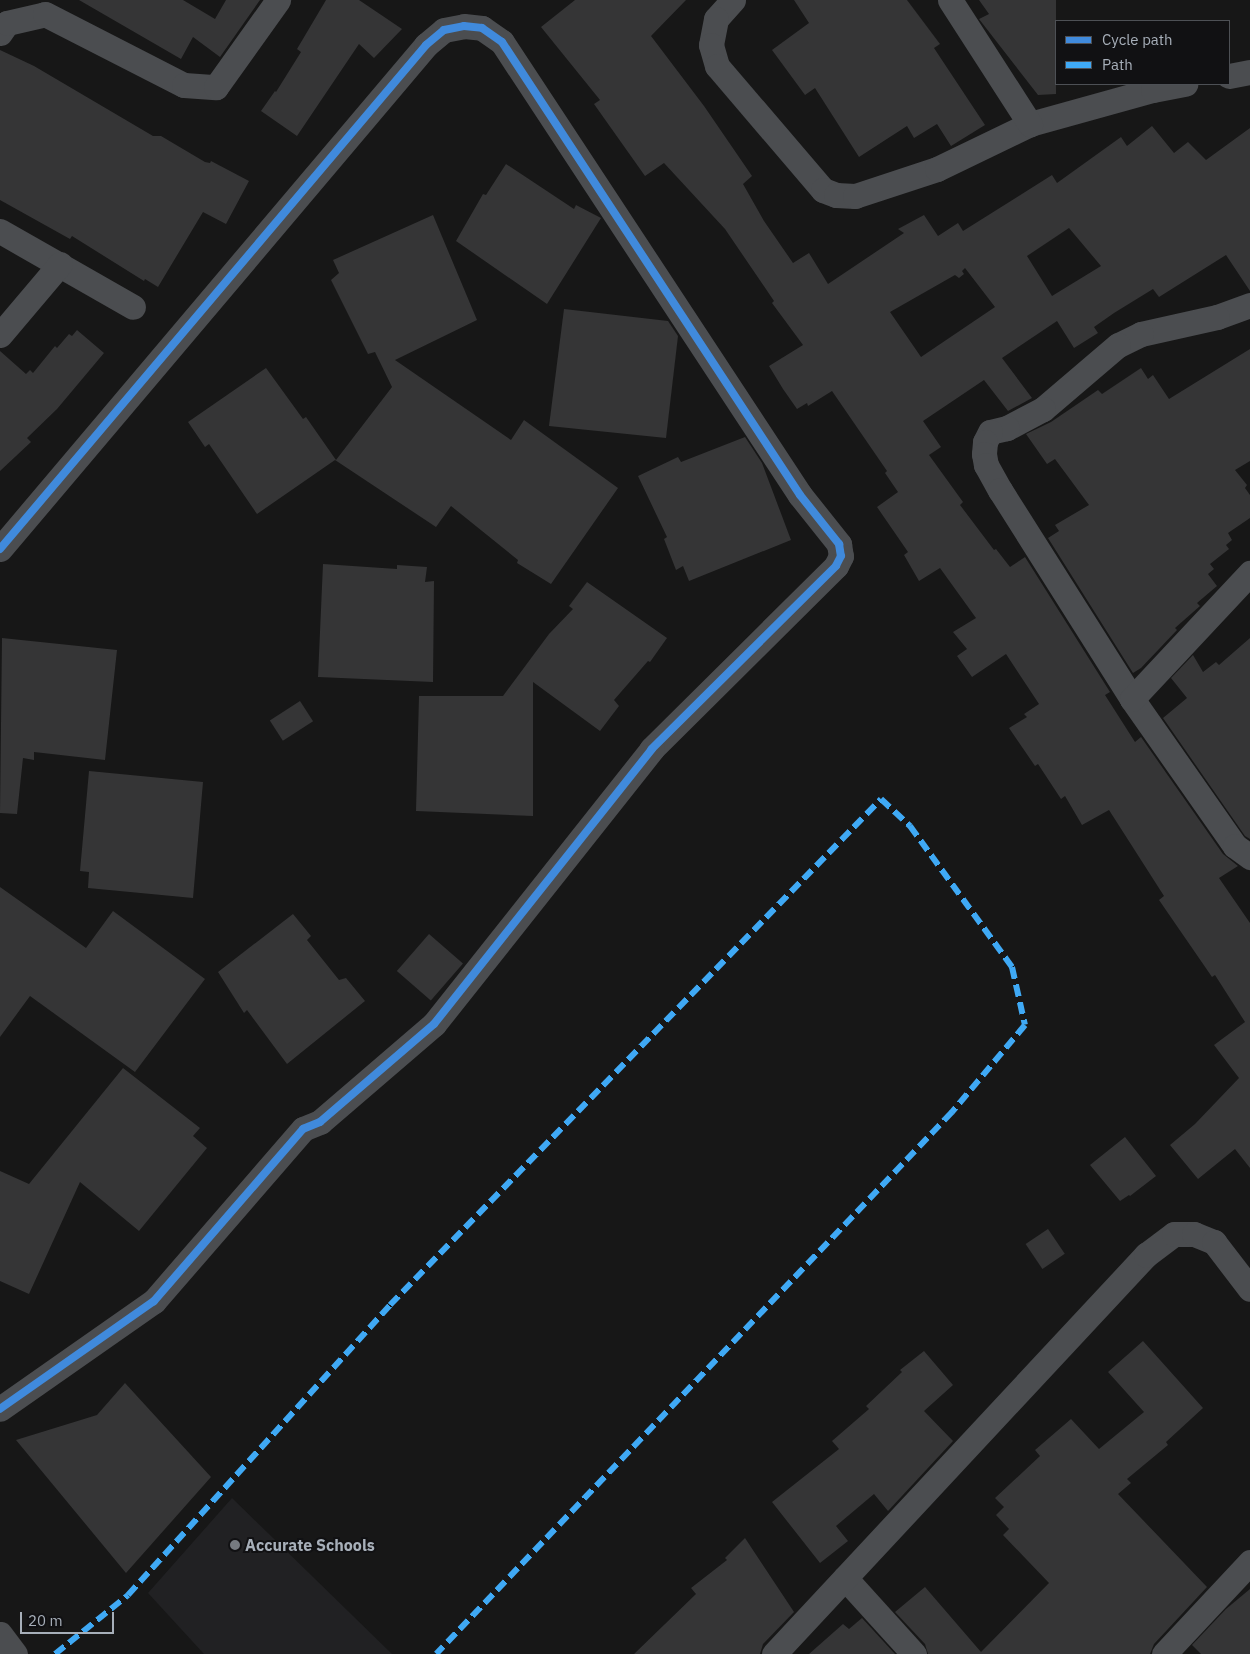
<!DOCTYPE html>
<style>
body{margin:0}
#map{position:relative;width:1250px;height:1654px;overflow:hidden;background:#171717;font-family:"IBM Plex Sans",sans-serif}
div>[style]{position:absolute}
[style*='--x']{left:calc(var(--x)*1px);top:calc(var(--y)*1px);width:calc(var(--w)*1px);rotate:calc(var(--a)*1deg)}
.built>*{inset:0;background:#212123}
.building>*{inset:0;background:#353536;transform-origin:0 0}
.street>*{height:25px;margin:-12.5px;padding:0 12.5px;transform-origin:12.5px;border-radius:12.5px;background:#4b4d50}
.quiet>*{height:6px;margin-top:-3px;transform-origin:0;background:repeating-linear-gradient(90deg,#3fa9f5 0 12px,transparent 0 18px)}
.cycleway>*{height:8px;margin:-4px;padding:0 4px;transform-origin:4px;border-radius:4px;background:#408adc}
.dots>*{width:14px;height:14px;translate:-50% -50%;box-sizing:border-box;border:2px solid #111113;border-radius:50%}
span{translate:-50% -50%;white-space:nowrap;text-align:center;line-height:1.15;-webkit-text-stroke:4px #111113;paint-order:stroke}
.poi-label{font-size:16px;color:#a7afb9;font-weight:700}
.left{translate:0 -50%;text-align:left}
.legend{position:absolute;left:1055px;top:20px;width:175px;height:65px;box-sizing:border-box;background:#111113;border:1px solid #4d5055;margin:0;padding:6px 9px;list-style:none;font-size:15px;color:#a7afb9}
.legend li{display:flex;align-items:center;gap:10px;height:25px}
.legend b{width:25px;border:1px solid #4d5055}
.scale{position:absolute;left:20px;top:1612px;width:94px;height:22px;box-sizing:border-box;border:2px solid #a7afb9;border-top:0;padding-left:6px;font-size:15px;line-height:18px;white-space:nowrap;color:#a7afb9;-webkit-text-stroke:4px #111113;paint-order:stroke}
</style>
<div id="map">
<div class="built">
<div style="clip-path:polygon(232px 1498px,392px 1654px,204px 1654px,148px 1593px)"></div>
</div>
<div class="building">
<div style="clip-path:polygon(79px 0,183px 0,215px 19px,226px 0,260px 0,220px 57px,193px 37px,181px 59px)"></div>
<div style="clip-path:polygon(326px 0,359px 0,402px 29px,374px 58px,359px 44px,297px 136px,261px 111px,275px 91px,276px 92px,301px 52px,297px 49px)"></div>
<div style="clip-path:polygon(evenodd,575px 0,686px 0,651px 36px,704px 106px,752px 176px,743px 184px,764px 221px,793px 263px,809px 253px,828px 284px,904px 233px,898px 229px,924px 215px,938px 236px,958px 223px,963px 231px,1052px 175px,1057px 183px,1121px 137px,1127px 146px,1152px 126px,1174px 153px,1188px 142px,1206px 160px,1250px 128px,1250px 291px,1226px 255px,1159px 297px,1153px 289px,1114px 313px,1094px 327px,1098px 333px,1074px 348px,1057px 321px,1002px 358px,1032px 398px,1008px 411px,984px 380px,923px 421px,941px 447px,929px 455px,963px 502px,960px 505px,994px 550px,996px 549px,1010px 567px,1025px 557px,1110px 692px,1105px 695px,1135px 742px,1141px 737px,1223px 854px,1238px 866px,1219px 878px,1250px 923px,1250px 1168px,1235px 1149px,1198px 1179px,1170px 1145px,1195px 1124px,1239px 1078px,1214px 1045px,1245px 1022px,1215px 975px,1212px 977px,1159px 900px,1164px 896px,1109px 810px,1082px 825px,1065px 796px,1061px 799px,1038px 764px,1035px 766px,1009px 728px,1027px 717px,1024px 714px,1039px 704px,1006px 654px,972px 677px,957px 656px,967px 649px,953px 632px,976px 618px,940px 568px,919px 581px,904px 555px,908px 552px,877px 507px,898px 492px,885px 473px,887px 471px,832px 391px,808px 406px,807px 403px,797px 409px,783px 389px,769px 366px,803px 345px,772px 303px,774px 301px,725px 229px,664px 163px,645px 176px,594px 104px,600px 100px,541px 27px,575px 0,1069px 228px,1101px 266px,1052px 296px,1027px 256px,1069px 228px,575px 0,965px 268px,995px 307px,921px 357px,890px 312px,955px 275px,959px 278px,964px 274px,962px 271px,965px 268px)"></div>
<div style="clip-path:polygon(794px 0,907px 0,940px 44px,934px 48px,985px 125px,951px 146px,937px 124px,914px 138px,907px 126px,859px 157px,815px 88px,805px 95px,772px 50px,809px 23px)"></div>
<div style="clip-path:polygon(979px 0,1056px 0,1056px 94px,1038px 95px,979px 19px,989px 14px)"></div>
<div style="clip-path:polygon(0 50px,34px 66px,153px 136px,161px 136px,205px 162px,210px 163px,211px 161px,249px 181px,226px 224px,203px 212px,158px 287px,145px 279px,144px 281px,72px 236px,70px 239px,0 200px)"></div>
<div style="clip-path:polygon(506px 164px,574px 209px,576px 205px,601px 218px,547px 304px,456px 241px,483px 194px,486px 195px)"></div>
<div style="clip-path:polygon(433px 215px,477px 320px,395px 360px,511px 440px,524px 420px,618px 488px,551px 584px,517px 563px,518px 560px,451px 506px,436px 527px,335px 460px,257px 514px,209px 444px,205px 447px,188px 422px,266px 368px,303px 419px,306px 417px,336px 460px,392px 387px,375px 352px,368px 354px,331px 280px,339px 273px,333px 260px)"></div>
<div style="clip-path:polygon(564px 309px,668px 321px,678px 336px,666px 438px,549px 426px)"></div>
<div style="clip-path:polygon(77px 330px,104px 353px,57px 409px,27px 438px,31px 442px,0 471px,0 351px,26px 374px,30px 370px,33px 373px,55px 346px,57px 348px,69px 334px,72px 336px)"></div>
<div style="clip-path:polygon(1250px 349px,1250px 461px,1235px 470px,1247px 485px,1245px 488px,1250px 495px,1250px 518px,1228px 533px,1232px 540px,1226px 545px,1229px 549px,1210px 564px,1214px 569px,1208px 574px,1217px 586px,1197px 603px,1200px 606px,1175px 628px,1177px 630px,1141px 668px,1133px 673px,1048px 538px,1059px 531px,1055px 525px,1089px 505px,1055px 459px,1047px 464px,1026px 434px,1051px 422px,1098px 390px,1102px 394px,1141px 368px,1148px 379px,1153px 375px,1169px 399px)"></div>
<div style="clip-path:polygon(745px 437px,762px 463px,791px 540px,689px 581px,683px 566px,676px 570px,664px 539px,667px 537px,638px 476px,678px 457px,681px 462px)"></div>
<div style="clip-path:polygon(323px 564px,397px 569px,397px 565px,427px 567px,425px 582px,434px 581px,433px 682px,318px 677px)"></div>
<div style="clip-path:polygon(587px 582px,667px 638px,650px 662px,648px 661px,614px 700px,619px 706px,600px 731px,533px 682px,533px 816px,416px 811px,419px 696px,503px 696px,549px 634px,573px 609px,569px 606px)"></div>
<div style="clip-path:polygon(2px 638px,117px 650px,105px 760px,34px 752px,34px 760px,23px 758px,17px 814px,0 813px)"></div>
<div style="clip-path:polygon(1250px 638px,1250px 839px,1245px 836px,1163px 718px,1187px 698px,1171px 678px,1193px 655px,1203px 672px,1216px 662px,1219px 665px)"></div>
<div style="left:300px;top:701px;width:24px;height:36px;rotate:57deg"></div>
<div style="clip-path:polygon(89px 771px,203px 782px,193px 898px,88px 888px,89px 872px,80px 871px)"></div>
<div style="clip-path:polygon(0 887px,86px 948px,113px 911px,205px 979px,135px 1072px,30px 996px,0 1037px)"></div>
<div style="clip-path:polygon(293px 914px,311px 936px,307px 940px,339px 980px,346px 978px,365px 1001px,287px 1064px,247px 1010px,244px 1013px,218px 972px)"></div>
<div style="left:429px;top:934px;width:45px;height:49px;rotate:41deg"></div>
<div style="clip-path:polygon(123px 1068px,200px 1128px,193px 1136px,207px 1148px,139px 1231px,80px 1182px,29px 1294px,0 1281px,0 1171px,29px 1184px)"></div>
<div style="clip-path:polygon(1125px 1137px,1156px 1176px,1130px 1196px,1129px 1195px,1120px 1201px,1090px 1165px)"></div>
<div style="left:1048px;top:1229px;width:30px;height:27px;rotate:56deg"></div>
<div style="clip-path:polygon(1143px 1341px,1203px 1408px,1166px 1442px,1168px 1445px,1127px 1479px,1131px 1483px,1118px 1494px,1207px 1587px,1154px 1644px,1150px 1654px,928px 1654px,925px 1644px,895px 1612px,925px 1587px,981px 1652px,1049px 1583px,1003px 1535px,1009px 1529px,996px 1515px,1004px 1507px,995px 1498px,1040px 1456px,1035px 1450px,1071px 1419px,1099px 1449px,1144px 1412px,1108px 1372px)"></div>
<div style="clip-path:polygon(924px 1351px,953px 1385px,924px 1411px,953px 1441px,888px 1511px,874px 1494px,836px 1526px,848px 1541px,820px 1563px,772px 1502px,839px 1449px,832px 1441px,869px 1409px,866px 1406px,902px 1372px,900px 1370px)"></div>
<div style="clip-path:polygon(125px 1383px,211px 1477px,126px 1573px,16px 1440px,97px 1415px)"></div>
<div style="clip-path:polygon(745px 1538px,794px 1612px,763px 1644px,760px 1654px,634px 1654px,696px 1594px,691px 1588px,727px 1560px,725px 1558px)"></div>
<div style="clip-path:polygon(1250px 1589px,1250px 1654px,1201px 1654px,1192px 1645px,1226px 1609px)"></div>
<div style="clip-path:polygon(862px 1618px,895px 1654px,809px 1654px,843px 1624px,849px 1629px)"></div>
</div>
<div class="street">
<div style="--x:733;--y:0;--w:25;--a:132"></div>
<div style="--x:716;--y:19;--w:26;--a:101"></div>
<div style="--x:711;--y:45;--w:22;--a:74"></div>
<div style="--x:717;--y:66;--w:163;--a:49.5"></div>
<div style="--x:823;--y:190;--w:14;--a:21"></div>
<div style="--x:836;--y:195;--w:19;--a:3"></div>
<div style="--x:855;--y:196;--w:86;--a:-18.2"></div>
<div style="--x:937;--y:169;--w:103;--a:-25.8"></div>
<div style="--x:1030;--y:124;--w:128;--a:-15.5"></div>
<div style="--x:1153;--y:90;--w:33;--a:-11"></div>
<div style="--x:950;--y:0;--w:148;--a:57.2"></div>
<div style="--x:0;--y:33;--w:12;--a:-55"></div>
<div style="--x:7;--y:23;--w:39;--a:-13"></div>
<div style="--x:45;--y:14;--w:156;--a:27.1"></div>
<div style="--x:184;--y:85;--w:32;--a:4"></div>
<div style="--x:216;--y:87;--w:107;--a:-54.5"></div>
<div style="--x:1229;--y:76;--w:21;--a:-11"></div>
<div style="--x:0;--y:231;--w:153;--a:29.7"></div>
<div style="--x:1250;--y:305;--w:35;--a:160"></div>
<div style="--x:1217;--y:317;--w:78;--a:167.4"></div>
<div style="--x:1141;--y:334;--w:25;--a:154"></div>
<div style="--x:1118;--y:345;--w:99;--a:139.5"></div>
<div style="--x:1043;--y:409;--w:41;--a:152.2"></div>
<div style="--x:1007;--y:428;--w:17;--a:167"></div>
<div style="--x:990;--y:432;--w:11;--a:117"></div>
<div style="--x:985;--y:442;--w:12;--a:95"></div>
<div style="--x:984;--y:454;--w:11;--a:80"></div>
<div style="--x:986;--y:465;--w:29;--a:61"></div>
<div style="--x:1000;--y:490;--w:247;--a:57.7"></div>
<div style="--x:1132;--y:699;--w:179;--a:55"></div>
<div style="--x:1235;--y:846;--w:19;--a:36"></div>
<div style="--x:0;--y:335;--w:93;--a:-49.8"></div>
<div style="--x:0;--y:549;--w:660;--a:-49.79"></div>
<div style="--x:426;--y:45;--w:23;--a:-40"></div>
<div style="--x:444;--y:30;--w:20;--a:-11"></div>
<div style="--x:464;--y:26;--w:18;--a:6"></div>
<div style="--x:482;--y:28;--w:24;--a:35"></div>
<div style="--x:502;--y:42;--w:542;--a:56.66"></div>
<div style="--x:800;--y:495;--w:63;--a:51.5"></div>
<div style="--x:839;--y:544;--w:12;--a:81"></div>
<div style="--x:841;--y:556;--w:11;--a:117"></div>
<div style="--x:836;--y:566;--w:260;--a:135.2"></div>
<div style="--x:652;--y:749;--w:351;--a:128.4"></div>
<div style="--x:434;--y:1024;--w:150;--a:139.3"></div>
<div style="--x:320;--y:1122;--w:18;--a:158"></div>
<div style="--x:303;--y:1129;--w:228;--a:130.9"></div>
<div style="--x:154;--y:1301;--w:188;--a:145"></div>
<div style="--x:1132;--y:699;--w:173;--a:-46.9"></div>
<div style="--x:845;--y:1578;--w:103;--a:47.8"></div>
<div style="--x:0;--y:1634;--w:25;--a:53"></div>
<div style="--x:774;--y:1654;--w:546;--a:-47.01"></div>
<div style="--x:1146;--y:1255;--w:35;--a:-37"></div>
<div style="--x:1174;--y:1234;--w:20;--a:0"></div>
<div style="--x:1194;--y:1234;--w:22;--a:22"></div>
<div style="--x:1214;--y:1242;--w:59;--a:52.5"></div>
<div style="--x:1164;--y:1654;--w:126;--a:-46.9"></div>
</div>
<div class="quiet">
<div style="--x:55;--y:1654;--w:94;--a:-38.9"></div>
<div style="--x:128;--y:1595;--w:391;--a:-47.9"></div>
<div style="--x:390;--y:1305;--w:705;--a:-45.86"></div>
<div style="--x:881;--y:799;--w:40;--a:43"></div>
<div style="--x:910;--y:826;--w:174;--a:54.1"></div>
<div style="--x:1012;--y:967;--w:59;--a:77.4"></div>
<div style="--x:1025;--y:1025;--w:114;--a:130"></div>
<div style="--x:952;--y:1112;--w:748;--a:133.59"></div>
</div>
<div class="cycleway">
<div style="--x:0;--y:549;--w:660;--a:-49.79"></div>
<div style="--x:426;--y:45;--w:23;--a:-40"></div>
<div style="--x:444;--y:30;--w:20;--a:-11"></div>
<div style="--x:464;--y:26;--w:18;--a:6"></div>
<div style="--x:482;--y:28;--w:24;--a:35"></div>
<div style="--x:502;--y:42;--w:542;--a:56.66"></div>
<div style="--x:800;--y:495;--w:63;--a:51.5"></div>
<div style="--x:839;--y:544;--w:12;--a:81"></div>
<div style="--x:841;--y:556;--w:11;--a:117"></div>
<div style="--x:836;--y:566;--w:260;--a:135.2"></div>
<div style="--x:652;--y:749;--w:351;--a:128.4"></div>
<div style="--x:434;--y:1024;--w:150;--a:139.3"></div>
<div style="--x:320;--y:1122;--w:18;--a:158"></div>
<div style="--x:303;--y:1129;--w:228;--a:130.9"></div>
<div style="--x:154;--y:1301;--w:188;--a:145"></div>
</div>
<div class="dots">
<div style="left:235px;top:1545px;background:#757a80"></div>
</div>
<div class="poi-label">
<span class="left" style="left:245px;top:1545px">Accurate Schools</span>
</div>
<ul class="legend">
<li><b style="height:6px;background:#408adc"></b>Cycle path</li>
<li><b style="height:6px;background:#3fa9f5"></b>Path</li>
</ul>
<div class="scale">20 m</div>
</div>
